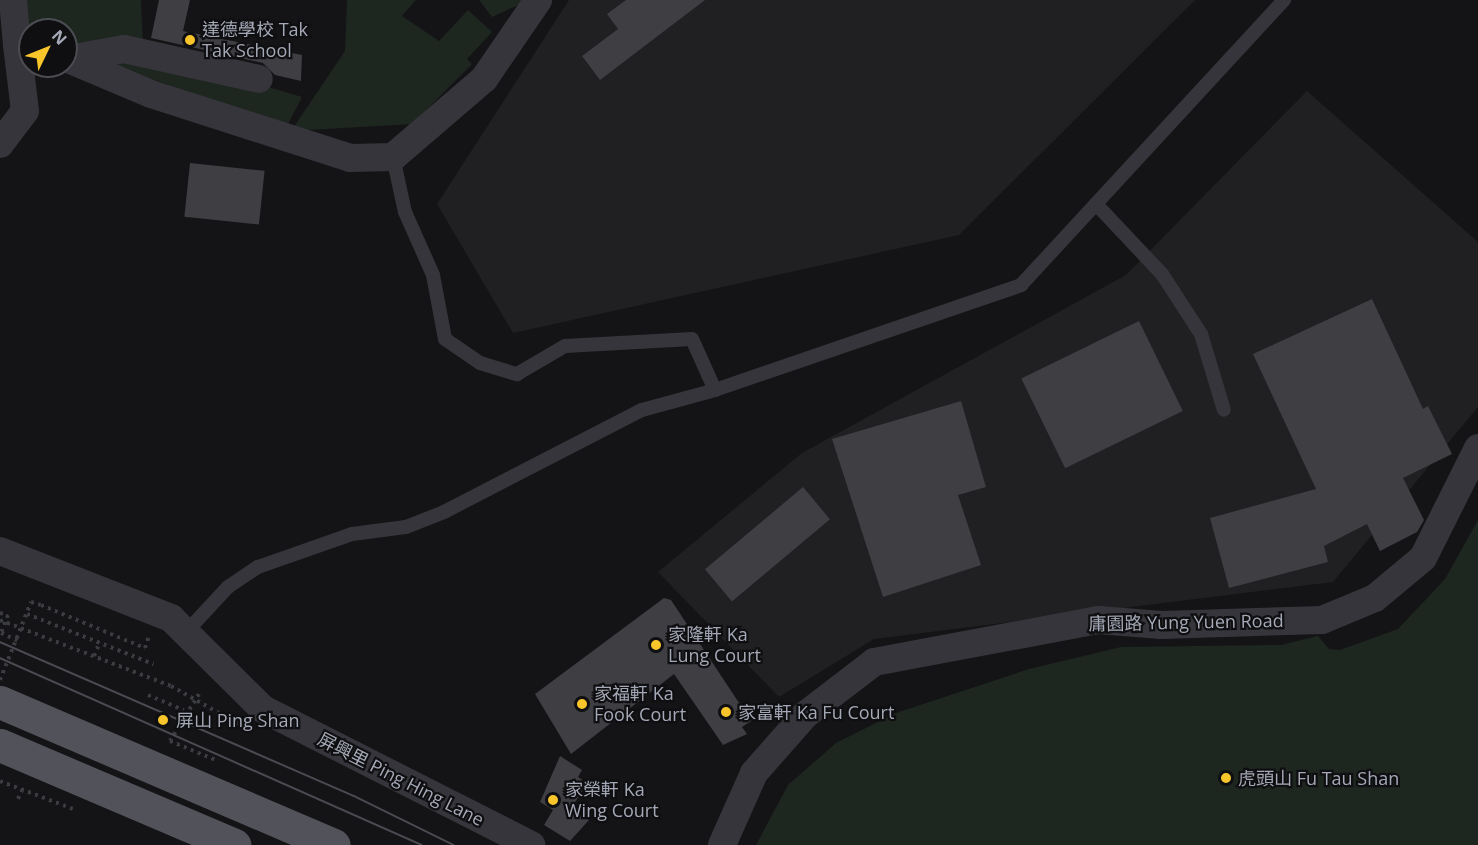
<!DOCTYPE html>
<meta charset="utf-8">
<style>
body{margin:0}
#map{position:relative;width:1478px;height:845px;overflow:hidden;background:#141416;font-family:"Open Sans","Noto Sans TC",sans-serif}
div>[style]{position:absolute}
[style*='--x']{left:calc(var(--x)*1px);top:calc(var(--y)*1px);width:calc(var(--w)*1px);rotate:calc(var(--a)*1deg)}
.built>*{inset:0;background:#202023}
.green>*{inset:0;background:#1e2620}
.building>*{inset:0;background:#3e3e43;transform-origin:0 0}
.path>*{height:4px;margin-top:-2px;transform-origin:0;background:repeating-linear-gradient(90deg,#3b3c42 0 3px,transparent 0 7.5px)}
.lane>*{height:14px;margin:-7px;padding:0 7px;transform-origin:7px;border-radius:7px;background:#35353b}
.street>*{height:28px;margin:-14px;padding:0 14px;transform-origin:14px;border-radius:14px;background:#35353b}
.primary>*{height:33px;margin:-16.5px;padding:0 16.5px;transform-origin:16.5px;border-radius:16.5px;background:#51525a}
.tram>*{height:1.5px;margin:-0.75px;padding:0 0.75px;transform-origin:0.75px;border-radius:0.75px;background:#4a4b52}
.path-bridge>*{height:4px;margin-top:-2px;transform-origin:0;background:repeating-linear-gradient(90deg,#3b3c42 0 3px,transparent 0 7.5px)}
.dots>*{width:16px;height:16px;translate:-50% -50%;box-sizing:border-box;border:3px solid #0f0f11;border-radius:50%}
span{translate:-50% -50%;white-space:nowrap;text-align:center;line-height:1.15;-webkit-text-stroke:4.5px #0f0f11;paint-order:stroke}
.poi-label{font-size:18px;color:#a5a9b7}
.left{translate:0 -50%;text-align:left}
.street-label{font-size:18px;color:#a5a9b7}
.north{position:absolute;left:18px;top:18px;width:60px;height:60px;box-sizing:border-box;background:#0f0f11;border:2px solid #4b4d53;border-radius:50%;rotate:47deg;font-size:16px;font-weight:700;line-height:24px;text-align:center;color:#a5a9b7}
.north::after{content:'';display:block;margin:auto;width:21px;height:27px;background:#f8c62b;clip-path:polygon(50% 0,100% 100%,50% 72%,0 100%)}
</style>
<div id="map">
<div class="built">
<div style="clip-path:polygon(569px 0,1195px 0,959px 235px,513px 333px,437px 204px)"></div>
<div style="clip-path:polygon(1307px 91px,1478px 242px,1478px 407px,1333px 582px,874px 639px,779px 697px,658px 572px,802px 453px,1126px 275px)"></div>
</div>
<div class="green">
<div style="clip-path:polygon(26px 0,141px 0,143px 50px,302px 97px,287px 126px,66px 49px,66px 30px,30px 30px,30px 36px)"></div>
<div style="clip-path:polygon(347px 0,416px 0,402px 16px,439px 41px,468px 10px,492px 32px,467px 59px,472px 64px,412px 124px,291px 131px,345px 51px)"></div>
<div style="clip-path:polygon(479px 0,529px 0,492px 17px)"></div>
<div style="clip-path:polygon(1478px 520px,1478px 845px,756px 845px,788px 785px,836px 743px,896px 713px,1029px 669px,1121px 647px,1281px 645px,1318px 636px,1329px 649px,1340px 650px,1398px 629px,1445px 579px)"></div>
</div>
<div class="building">
<div style="clip-path:polygon(159px 0,190px 0,183px 31px,302px 55px,301px 81px,275px 75px,263px 63px,151px 38px)"></div>
<div style="clip-path:polygon(626px 0,705px 0,600px 80px,582px 56px,618px 29px,607px 14px)"></div>
<div style="left:190px;top:163px;width:75px;height:54px;rotate:6deg"></div>
<div style="clip-path:polygon(1372px 299px,1423px 409px,1428px 406px,1452px 454px,1403px 478px,1424px 520px,1417px 532px,1380px 551px,1367px 524px,1324px 546px,1328px 562px,1229px 588px,1210px 518px,1316px 489px,1253px 354px)"></div>
<div style="left:1139px;top:321px;width:100px;height:131px;rotate:64deg"></div>
<div style="clip-path:polygon(961px 401px,986px 487px,958px 495px,981px 565px,883px 597px,832px 439px)"></div>
<div style="left:803px;top:487px;width:42px;height:128px;rotate:50deg"></div>
<div style="clip-path:polygon(664px 598px,671px 600px,751px 721px,742px 727px,747px 734px,723px 745px,674px 674px,571px 754px,535px 694px)"></div>
<div style="clip-path:polygon(560px 756px,582px 770px,578px 777px,587px 783px,571px 809px,589px 820px,570px 841px,544px 825px,553px 810px,540px 802px)"></div>
</div>
<div class="path">
<div style="--x:41;--y:605;--w:113;--a:22.5"></div>
<div style="--x:145;--y:648;--w:13;--a:-72"></div>
<div style="--x:0;--y:613;--w:8;--a:14"></div>
<div style="--x:8;--y:615;--w:19;--a:111"></div>
<div style="--x:1;--y:633;--w:20;--a:24"></div>
<div style="--x:27;--y:614;--w:136;--a:21.6"></div>
<div style="--x:0;--y:620;--w:183;--a:21.1"></div>
<div style="--x:171;--y:686;--w:81;--a:29.4"></div>
<div style="--x:94;--y:656;--w:13;--a:-67"></div>
<div style="--x:199;--y:694;--w:55;--a:121.7"></div>
<div style="--x:170;--y:741;--w:52;--a:22.6"></div>
<div style="--x:148;--y:695;--w:39;--a:23"></div>
<div style="--x:0;--y:781;--w:78;--a:21"></div>
<div style="--x:18;--y:799;--w:10;--a:-66"></div>
</div>
<div class="lane">
<div style="--x:393;--y:157;--w:56;--a:77.7"></div>
<div style="--x:405;--y:212;--w:69;--a:66"></div>
<div style="--x:433;--y:275;--w:65;--a:79.4"></div>
<div style="--x:445;--y:339;--w:42;--a:34.4"></div>
<div style="--x:480;--y:363;--w:39;--a:17"></div>
<div style="--x:517;--y:374;--w:56;--a:-30.3"></div>
<div style="--x:565;--y:346;--w:127;--a:-3.2"></div>
<div style="--x:692;--y:339;--w:56;--a:65.7"></div>
<div style="--x:1096;--y:204;--w:96;--a:46.7"></div>
<div style="--x:1162;--y:274;--w:72;--a:57"></div>
<div style="--x:1201;--y:334;--w:79;--a:73.2"></div>
<div style="--x:188;--y:630;--w:59;--a:-47.1"></div>
<div style="--x:228;--y:587;--w:36;--a:-34"></div>
<div style="--x:258;--y:567;--w:100;--a:-19.3"></div>
<div style="--x:352;--y:534;--w:54;--a:-7.4"></div>
<div style="--x:406;--y:527;--w:41;--a:-21.5"></div>
<div style="--x:444;--y:512;--w:223;--a:-27.3"></div>
<div style="--x:642;--y:410;--w:76;--a:-15.3"></div>
<div style="--x:715;--y:390;--w:324;--a:-18.9"></div>
<div style="--x:1021;--y:285;--w:388;--a:-47.3"></div>
</div>
<div class="street">
<div style="--x:13;--y:0;--w:45;--a:84.9"></div>
<div style="--x:66;--y:58;--w:92;--a:23"></div>
<div style="--x:151;--y:94;--w:209;--a:17.8"></div>
<div style="--x:350;--y:158;--w:43;--a:-1.3"></div>
<div style="--x:393;--y:157;--w:120;--a:-40.6"></div>
<div style="--x:484;--y:79;--w:96;--a:-55.6"></div>
<div style="--x:68;--y:59;--w:57;--a:-10.1"></div>
<div style="--x:124;--y:49;--w:138;--a:12.5"></div>
<div style="--x:0;--y:144;--w:41;--a:-52.9"></div>
<div style="--x:25;--y:111;--w:66;--a:-96.9"></div>
<div style="--x:17;--y:45;--w:13;--a:13"></div>
<div style="--x:0;--y:551;--w:184;--a:21.4"></div>
<div style="--x:171;--y:618;--w:129;--a:44.7"></div>
<div style="--x:263;--y:709;--w:301;--a:26.9"></div>
<div style="--x:722;--y:845;--w:79;--a:-66"></div>
<div style="--x:754;--y:773;--w:77;--a:-48.7"></div>
<div style="--x:805;--y:715;--w:87;--a:-37.5"></div>
<div style="--x:874;--y:662;--w:228;--a:-10.6"></div>
<div style="--x:1098;--y:620;--w:64;--a:4.5"></div>
<div style="--x:1162;--y:625;--w:160;--a:-1.8"></div>
<div style="--x:1322;--y:620;--w:57;--a:-22.5"></div>
<div style="--x:1375;--y:598;--w:62;--a:-39.8"></div>
<div style="--x:1423;--y:558;--w:123;--a:-63.4"></div>
</div>
<div class="primary">
<div style="--x:0;--y:702;--w:363;--a:23.2"></div>
<div style="--x:0;--y:745;--w:255;--a:23.1"></div>
</div>
<div class="tram">
<div style="--x:0;--y:642;--w:386;--a:23.5"></div>
<div style="--x:354;--y:796;--w:111;--a:26.1"></div>
<div style="--x:0;--y:658;--w:461;--a:23.9"></div>
</div>
<div class="path-bridge">
<div style="--x:0;--y:680;--w:84;--a:-68.3"></div>
<div style="--x:31;--y:602;--w:10;--a:17"></div>
</div>
<div class="dots">
<div style="left:190px;top:40px;background:#f8c62b"></div>
<div style="left:656px;top:645px;background:#f8c62b"></div>
<div style="left:582px;top:704px;background:#f8c62b"></div>
<div style="left:726px;top:712px;background:#f8c62b"></div>
<div style="left:163px;top:720px;background:#f8c62b"></div>
<div style="left:1226px;top:778px;background:#f8c62b"></div>
<div style="left:553px;top:800px;background:#f8c62b"></div>
</div>
<div class="poi-label">
<span class="left" style="left:202px;top:40px">達德學校 Tak<br>Tak School</span>
<span class="left" style="left:668px;top:645px">家隆軒 Ka<br>Lung Court</span>
<span class="left" style="left:594px;top:704px">家福軒 Ka<br>Fook Court</span>
<span class="left" style="left:738px;top:712px">家富軒 Ka Fu Court</span>
<span class="left" style="left:176px;top:720px">屏山 Ping Shan</span>
<span class="left" style="left:1238px;top:778px">虎頭山 Fu Tau Shan</span>
<span class="left" style="left:565px;top:800px">家榮軒 Ka<br>Wing Court</span>
</div>
<div class="street-label">
<span style="left:1186px;top:622px;rotate:-1deg">庸園路 Yung Yuen Road</span>
<span style="left:401px;top:779px;rotate:27deg">屏興里 Ping Hing Lane</span>
</div>
<div class="north">N</div>
</div>
